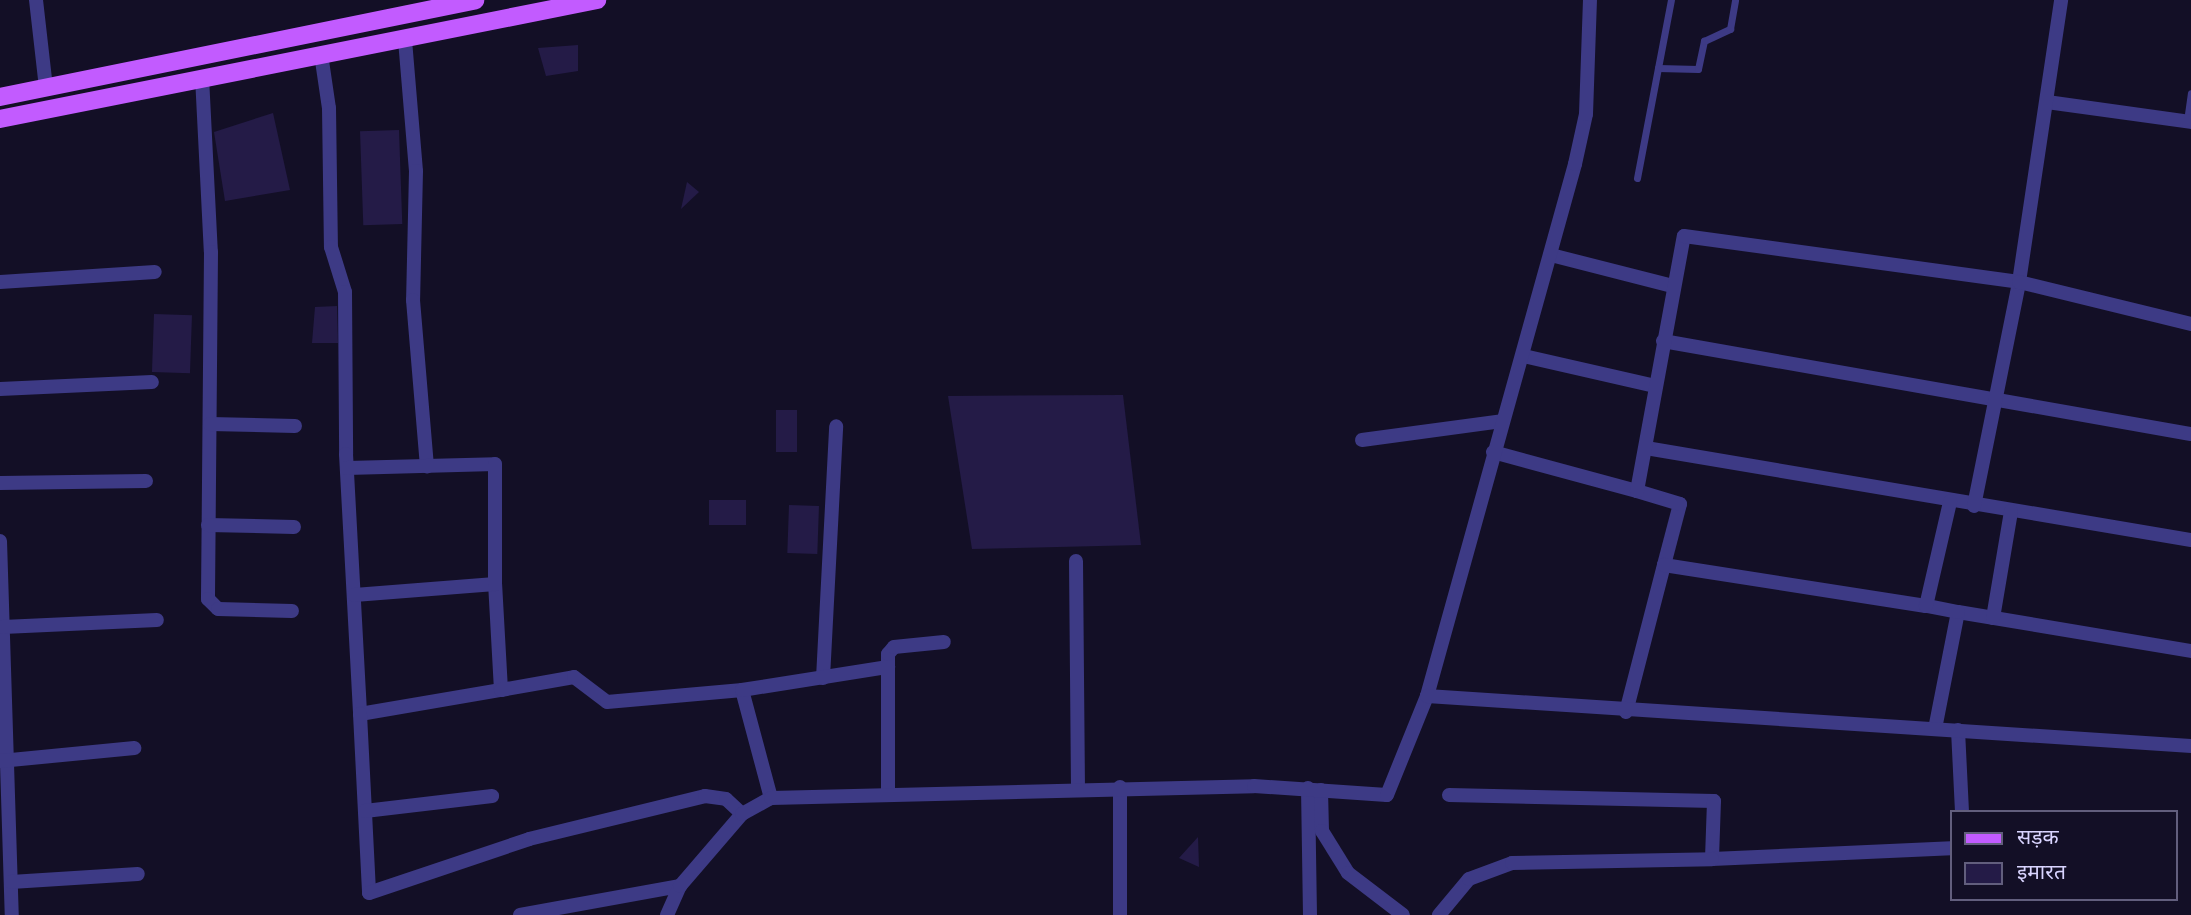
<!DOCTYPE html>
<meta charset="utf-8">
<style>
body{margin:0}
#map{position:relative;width:2191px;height:915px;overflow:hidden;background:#130f26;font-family:Overpass,"Noto Sans Devanagari",sans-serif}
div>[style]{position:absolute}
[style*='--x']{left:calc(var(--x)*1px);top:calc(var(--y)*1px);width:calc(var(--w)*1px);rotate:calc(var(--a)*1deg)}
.building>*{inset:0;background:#241b47;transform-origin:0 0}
.lane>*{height:7px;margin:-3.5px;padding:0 3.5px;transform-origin:3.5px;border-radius:3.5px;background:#3d3a85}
.street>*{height:14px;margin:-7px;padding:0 7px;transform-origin:7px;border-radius:7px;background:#3d3a85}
.primary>*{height:18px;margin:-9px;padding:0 9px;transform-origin:9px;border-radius:9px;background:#c25bff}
span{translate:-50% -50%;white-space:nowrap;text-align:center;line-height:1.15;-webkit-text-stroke:6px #130f26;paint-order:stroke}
.legend{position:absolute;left:1950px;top:810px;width:228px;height:91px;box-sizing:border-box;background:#130f26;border:2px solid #625e7d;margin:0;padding:9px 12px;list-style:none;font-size:21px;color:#d9d4ff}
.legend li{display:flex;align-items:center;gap:14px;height:35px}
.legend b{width:35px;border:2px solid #625e7d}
</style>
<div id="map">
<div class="building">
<div style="clip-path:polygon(578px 45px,578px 71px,546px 76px,538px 48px)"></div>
<div style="clip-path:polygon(273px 113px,290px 190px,225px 201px,214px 132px)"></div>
<div style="left:399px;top:130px;width:94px;height:39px;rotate:88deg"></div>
<div style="clip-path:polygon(687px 182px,699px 192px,681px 209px)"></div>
<div style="clip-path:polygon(337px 306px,338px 343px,312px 343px,315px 307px)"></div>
<div style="left:154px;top:314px;width:38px;height:58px;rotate:2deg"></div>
<div style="clip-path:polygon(1123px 395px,1141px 545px,972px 549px,948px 396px)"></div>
<div style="left:776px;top:410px;width:21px;height:42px"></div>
<div style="left:709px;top:500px;width:37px;height:25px"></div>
<div style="left:789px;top:505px;width:30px;height:48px;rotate:2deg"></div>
<div style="clip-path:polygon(1198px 837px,1199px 867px,1179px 858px)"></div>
</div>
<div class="lane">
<div style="--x:1658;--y:68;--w:40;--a:1.4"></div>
<div style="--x:1698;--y:69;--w:29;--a:-78"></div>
<div style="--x:1704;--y:41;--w:29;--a:-25"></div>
<div style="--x:1730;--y:29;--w:29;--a:-80"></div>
<div style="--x:2187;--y:121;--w:28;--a:-82"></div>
<div style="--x:1637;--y:178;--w:181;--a:-79.2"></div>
</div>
<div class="street">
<div style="--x:36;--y:0;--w:89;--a:83.5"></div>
<div style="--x:405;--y:40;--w:131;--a:85.2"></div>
<div style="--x:416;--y:171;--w:129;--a:91.3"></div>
<div style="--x:413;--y:300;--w:167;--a:85.2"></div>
<div style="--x:321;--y:54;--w:55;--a:81.6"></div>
<div style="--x:329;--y:108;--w:139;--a:89.2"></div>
<div style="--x:331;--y:247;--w:47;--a:72.7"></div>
<div style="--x:345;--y:292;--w:162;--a:89.6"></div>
<div style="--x:346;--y:454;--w:260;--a:86.9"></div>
<div style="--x:360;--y:714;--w:143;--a:-9.7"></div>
<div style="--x:501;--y:690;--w:106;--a:-93.2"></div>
<div style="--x:495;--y:584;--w:141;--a:175.5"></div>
<div style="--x:202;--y:77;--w:175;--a:87.1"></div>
<div style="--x:211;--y:252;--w:347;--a:90.5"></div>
<div style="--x:208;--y:599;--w:14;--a:45"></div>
<div style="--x:218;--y:609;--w:74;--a:1.5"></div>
<div style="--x:2047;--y:102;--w:145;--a:7.9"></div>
<div style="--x:1551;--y:255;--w:126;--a:14.3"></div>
<div style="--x:0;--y:282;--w:155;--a:-3.7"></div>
<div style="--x:1663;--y:341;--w:536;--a:9.99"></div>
<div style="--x:1524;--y:356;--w:134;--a:12.9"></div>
<div style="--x:0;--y:389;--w:152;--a:-2.6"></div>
<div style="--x:210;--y:424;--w:85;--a:1.3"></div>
<div style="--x:1362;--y:440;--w:141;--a:-7.7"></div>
<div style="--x:1646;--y:448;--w:553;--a:9.58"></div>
<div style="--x:1493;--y:452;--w:149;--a:15.2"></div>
<div style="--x:347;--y:468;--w:148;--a:-1.5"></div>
<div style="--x:495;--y:464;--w:120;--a:90"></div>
<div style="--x:0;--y:483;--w:146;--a:-0.8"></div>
<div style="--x:1974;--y:506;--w:228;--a:-78.6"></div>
<div style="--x:2019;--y:282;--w:285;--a:-81.5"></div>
<div style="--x:208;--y:525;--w:86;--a:1.3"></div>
<div style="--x:0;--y:541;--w:374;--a:88.2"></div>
<div style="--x:1076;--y:561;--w:226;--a:89.5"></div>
<div style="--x:1664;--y:565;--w:63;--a:-75.3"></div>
<div style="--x:1680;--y:504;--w:45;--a:-163.2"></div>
<div style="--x:1637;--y:491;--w:259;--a:-79.6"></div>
<div style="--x:1684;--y:236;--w:338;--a:7.8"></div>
<div style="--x:2019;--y:282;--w:177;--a:13.7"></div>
<div style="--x:1958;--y:612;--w:236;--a:9.5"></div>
<div style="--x:1993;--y:618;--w:108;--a:-80.4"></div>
<div style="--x:3;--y:627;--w:154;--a:-2.6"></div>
<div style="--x:823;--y:678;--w:252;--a:-87"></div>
<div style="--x:501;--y:690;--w:74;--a:-10.1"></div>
<div style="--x:574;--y:677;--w:41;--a:37.1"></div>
<div style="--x:607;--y:702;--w:136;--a:-5.1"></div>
<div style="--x:742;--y:690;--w:112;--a:75"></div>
<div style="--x:742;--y:690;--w:148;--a:-9"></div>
<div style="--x:1427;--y:696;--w:552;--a:-74.45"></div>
<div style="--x:1575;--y:164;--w:51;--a:-77.6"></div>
<div style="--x:1586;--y:114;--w:114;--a:-88"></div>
<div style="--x:1626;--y:712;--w:152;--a:-75.5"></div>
<div style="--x:1664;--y:565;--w:265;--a:8.9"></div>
<div style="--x:360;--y:714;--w:179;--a:87.1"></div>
<div style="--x:369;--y:893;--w:169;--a:-18.6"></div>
<div style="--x:529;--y:839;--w:181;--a:-13.7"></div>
<div style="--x:705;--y:796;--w:21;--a:8"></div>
<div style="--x:726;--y:799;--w:22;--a:43"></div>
<div style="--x:1935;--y:729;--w:119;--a:-78.9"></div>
<div style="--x:1958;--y:612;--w:33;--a:-169"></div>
<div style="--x:1926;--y:606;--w:107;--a:-77"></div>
<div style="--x:1958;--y:730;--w:82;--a:87.2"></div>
<div style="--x:0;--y:761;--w:135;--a:-5.5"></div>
<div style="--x:1120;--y:787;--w:128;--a:90"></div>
<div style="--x:1308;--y:788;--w:127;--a:89.1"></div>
<div style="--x:1321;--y:790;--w:41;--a:88.6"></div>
<div style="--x:1322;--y:831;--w:49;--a:58.2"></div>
<div style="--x:1348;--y:873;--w:69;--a:37.4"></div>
<div style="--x:888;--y:791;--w:137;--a:-90"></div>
<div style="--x:888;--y:654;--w:9;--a:-49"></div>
<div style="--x:894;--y:647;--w:50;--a:-5.7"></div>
<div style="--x:1449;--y:795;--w:265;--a:1.3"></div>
<div style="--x:1714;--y:801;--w:58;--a:92"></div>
<div style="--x:1712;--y:859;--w:239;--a:-2.6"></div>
<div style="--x:365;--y:811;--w:128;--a:-6.7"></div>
<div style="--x:11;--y:882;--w:127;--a:-3.6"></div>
<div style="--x:520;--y:915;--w:163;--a:-10.3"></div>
<div style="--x:667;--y:915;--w:32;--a:-66"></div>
<div style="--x:680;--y:886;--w:95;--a:-49.3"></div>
<div style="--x:742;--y:814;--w:33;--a:-29"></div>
<div style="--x:771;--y:798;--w:483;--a:-1.4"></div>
<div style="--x:1254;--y:786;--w:133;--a:3.9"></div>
<div style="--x:1387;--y:795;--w:107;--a:-68"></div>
<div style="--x:1427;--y:696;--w:766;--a:3.74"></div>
<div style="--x:1439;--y:915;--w:47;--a:-50.2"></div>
<div style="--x:1469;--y:879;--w:46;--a:-20.4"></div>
<div style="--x:1512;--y:863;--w:200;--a:-1.1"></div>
</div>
<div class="primary">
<div style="--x:0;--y:97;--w:485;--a:-11.5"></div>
<div style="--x:0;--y:119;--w:609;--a:-11.27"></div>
</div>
<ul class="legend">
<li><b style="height:9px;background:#c25bff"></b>सड़क</li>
<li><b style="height:19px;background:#241b47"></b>इमारत</li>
</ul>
</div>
